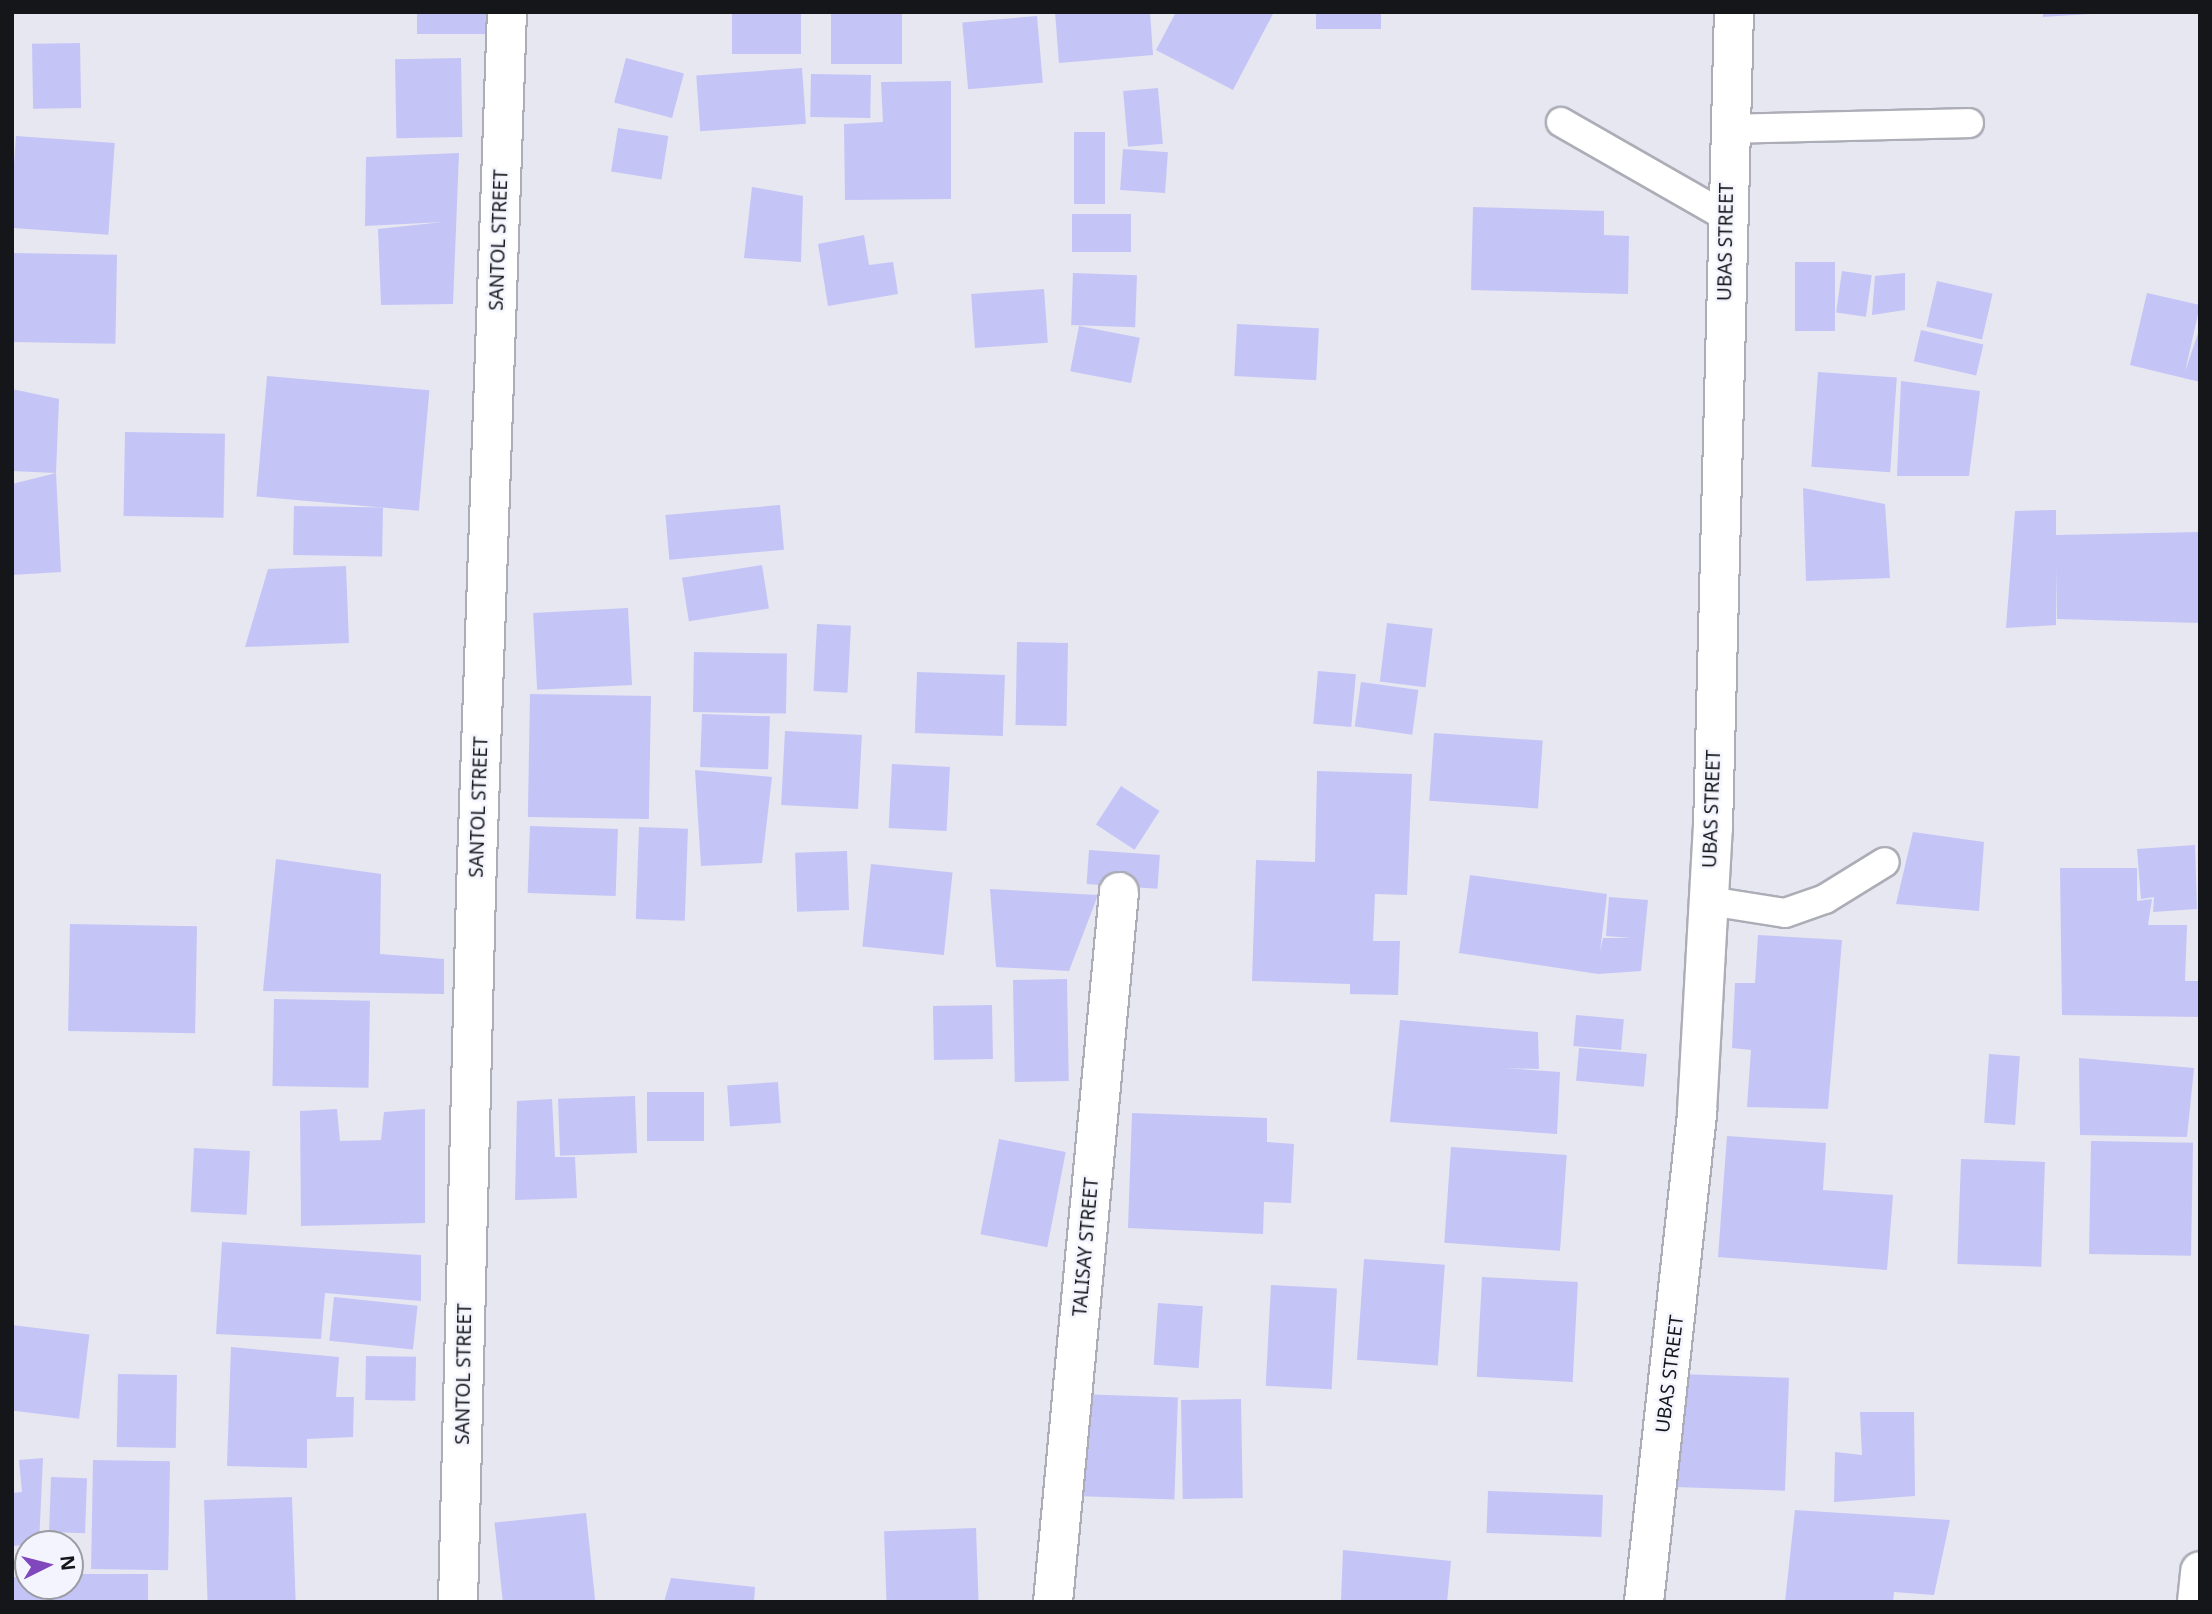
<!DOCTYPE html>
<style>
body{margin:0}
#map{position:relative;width:2212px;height:1614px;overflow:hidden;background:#e6e7f0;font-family:"Noto Sans",sans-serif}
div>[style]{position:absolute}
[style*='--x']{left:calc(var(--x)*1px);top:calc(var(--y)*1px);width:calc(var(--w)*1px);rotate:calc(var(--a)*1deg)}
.building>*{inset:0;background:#c5c4f7;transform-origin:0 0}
.roads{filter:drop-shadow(2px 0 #acadb6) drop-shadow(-2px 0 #acadb6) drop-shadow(0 2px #acadb6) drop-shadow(0 -2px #acadb6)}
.lane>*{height:28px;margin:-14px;padding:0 14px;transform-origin:14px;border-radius:14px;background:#fff}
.street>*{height:38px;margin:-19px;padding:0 19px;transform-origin:19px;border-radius:19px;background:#fff}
span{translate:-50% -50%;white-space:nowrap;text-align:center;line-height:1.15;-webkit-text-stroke:5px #f4f4fe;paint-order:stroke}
.street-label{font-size:19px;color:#151619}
.frame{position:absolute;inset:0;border:14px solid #151619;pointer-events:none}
.north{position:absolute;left:14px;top:1530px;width:70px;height:70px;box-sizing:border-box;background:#f4f4fe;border:2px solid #9b9ba2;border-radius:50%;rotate:84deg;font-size:19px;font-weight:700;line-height:28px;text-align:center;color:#151619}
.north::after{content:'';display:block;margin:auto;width:24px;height:32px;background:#8147bd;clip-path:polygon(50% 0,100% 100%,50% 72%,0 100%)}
</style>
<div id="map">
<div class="building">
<div style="left:417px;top:12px;width:72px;height:22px"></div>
<div style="left:732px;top:12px;width:69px;height:42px"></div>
<div style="left:831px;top:12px;width:71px;height:52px"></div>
<div style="clip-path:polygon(1055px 12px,1150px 12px,1153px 55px,1059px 63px)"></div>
<div style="clip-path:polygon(1176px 12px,1274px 12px,1233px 90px,1156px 50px)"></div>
<div style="left:1316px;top:12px;width:65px;height:17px"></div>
<div style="clip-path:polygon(2043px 12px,2089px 12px,2089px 14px,2043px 17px)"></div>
<div style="left:1037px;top:16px;width:67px;height:75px;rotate:85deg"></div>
<div style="left:80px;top:43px;width:65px;height:48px;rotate:89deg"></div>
<div style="left:461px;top:58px;width:79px;height:66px;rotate:89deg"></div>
<div style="left:626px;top:58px;width:60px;height:46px;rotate:15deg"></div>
<div style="left:802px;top:68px;width:56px;height:106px;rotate:86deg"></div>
<div style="left:811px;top:74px;width:60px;height:43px;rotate:1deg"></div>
<div style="clip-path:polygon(951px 81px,951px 199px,845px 200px,844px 124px,883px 122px,881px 82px)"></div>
<div style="left:1158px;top:88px;width:56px;height:35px;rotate:85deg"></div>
<div style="left:618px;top:128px;width:51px;height:44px;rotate:9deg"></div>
<div style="left:1074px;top:132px;width:31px;height:72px"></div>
<div style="left:16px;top:136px;width:99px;height:92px;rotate:4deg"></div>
<div style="left:1123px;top:149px;width:45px;height:41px;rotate:4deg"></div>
<div style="clip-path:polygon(459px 153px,453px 304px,381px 305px,378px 229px,443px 222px,365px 226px,366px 157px)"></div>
<div style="clip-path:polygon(752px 187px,803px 196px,801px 262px,744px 258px)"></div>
<div style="clip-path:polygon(1473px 207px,1604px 211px,1604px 235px,1629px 236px,1628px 294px,1471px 290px)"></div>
<div style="left:1072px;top:214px;width:59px;height:38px"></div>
<div style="clip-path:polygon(864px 235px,869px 265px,893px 262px,898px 294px,828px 306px,818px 244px)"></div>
<div style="left:12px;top:253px;width:105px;height:89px;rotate:1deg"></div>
<div style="left:1795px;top:262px;width:40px;height:69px"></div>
<div style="left:1842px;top:271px;width:30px;height:42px;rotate:8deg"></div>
<div style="left:1073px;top:273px;width:64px;height:52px;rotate:2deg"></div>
<div style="clip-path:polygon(1905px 273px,1905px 310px,1872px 315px,1875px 276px)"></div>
<div style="left:1937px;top:281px;width:57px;height:47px;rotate:13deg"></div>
<div style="left:1044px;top:289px;width:54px;height:73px;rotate:86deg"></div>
<div style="clip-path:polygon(2147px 293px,2200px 305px,2185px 372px,2200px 327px,2200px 382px,2130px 365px)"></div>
<div style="left:1237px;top:324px;width:82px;height:52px;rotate:3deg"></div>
<div style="left:1079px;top:326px;width:62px;height:46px;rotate:11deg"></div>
<div style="left:1921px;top:330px;width:64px;height:32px;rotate:13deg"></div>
<div style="left:1818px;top:372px;width:79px;height:95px;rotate:4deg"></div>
<div style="left:267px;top:376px;width:163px;height:121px;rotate:5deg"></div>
<div style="clip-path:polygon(1901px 381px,1980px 391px,1969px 476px,1897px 476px)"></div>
<div style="clip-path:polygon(12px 389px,59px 399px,56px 473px,61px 572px,12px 575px,12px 484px,56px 473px,12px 471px)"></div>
<div style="left:125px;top:432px;width:100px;height:84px;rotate:1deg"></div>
<div style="clip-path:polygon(1803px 488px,1885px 504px,1890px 578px,1806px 581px)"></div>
<div style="left:780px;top:505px;width:45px;height:115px;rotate:85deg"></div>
<div style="left:294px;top:506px;width:89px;height:49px;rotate:1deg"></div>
<div style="clip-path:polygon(2056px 510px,2056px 535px,2200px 532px,2200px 623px,2057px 619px,2056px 567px,2056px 625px,2006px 628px,2015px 511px)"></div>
<div style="left:762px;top:565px;width:44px;height:81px;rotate:81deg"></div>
<div style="clip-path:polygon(346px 566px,349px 643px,245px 647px,268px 569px)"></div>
<div style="left:628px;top:608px;width:77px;height:95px;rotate:87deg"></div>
<div style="left:1387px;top:623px;width:46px;height:59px;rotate:7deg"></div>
<div style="left:817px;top:624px;width:34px;height:67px;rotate:3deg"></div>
<div style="left:1017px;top:642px;width:51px;height:83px;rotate:1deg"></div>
<div style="left:694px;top:652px;width:93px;height:60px;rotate:1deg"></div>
<div style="left:1318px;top:671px;width:38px;height:53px;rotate:5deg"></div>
<div style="left:917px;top:672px;width:88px;height:61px;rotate:2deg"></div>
<div style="left:1361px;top:682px;width:58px;height:45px;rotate:8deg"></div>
<div style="left:530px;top:694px;width:121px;height:123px;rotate:1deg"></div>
<div style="left:702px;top:714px;width:68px;height:53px;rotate:2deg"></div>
<div style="left:785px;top:731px;width:77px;height:74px;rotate:3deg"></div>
<div style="left:1434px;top:733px;width:109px;height:68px;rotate:4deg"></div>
<div style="left:892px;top:764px;width:58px;height:64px;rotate:3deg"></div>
<div style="clip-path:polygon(695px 770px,772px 777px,762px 863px,701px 866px)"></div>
<div style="clip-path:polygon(1317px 771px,1412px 774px,1407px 895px,1375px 894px,1373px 941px,1400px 941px,1398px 995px,1350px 994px,1350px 984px,1252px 981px,1256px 860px,1315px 862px)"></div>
<div style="left:1121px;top:786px;width:46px;height:46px;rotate:33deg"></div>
<div style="left:530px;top:826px;width:88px;height:67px;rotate:2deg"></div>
<div style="left:639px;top:827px;width:49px;height:92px;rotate:2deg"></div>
<div style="clip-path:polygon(1913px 832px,1984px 842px,1979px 911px,1896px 904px)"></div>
<div style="clip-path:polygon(2195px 845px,2197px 909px,2153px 912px,2154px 897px,2141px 899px,2137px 849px)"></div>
<div style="left:1089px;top:850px;width:71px;height:34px;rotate:4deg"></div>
<div style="left:847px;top:851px;width:59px;height:52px;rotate:88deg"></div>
<div style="clip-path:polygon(276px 859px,381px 874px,380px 954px,444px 959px,444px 994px,263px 991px)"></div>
<div style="left:871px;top:864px;width:82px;height:83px;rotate:6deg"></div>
<div style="clip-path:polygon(2060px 868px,2137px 868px,2137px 901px,2152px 899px,2148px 925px,2187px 925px,2185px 981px,2200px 981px,2200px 1017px,2062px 1015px)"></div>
<div style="clip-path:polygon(1470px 875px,1607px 894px,1600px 952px,1603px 938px,1631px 938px,1606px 936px,1609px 897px,1648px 900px,1641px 971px,1598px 974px,1459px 953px)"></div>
<div style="clip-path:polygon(990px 889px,1098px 895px,1069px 971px,996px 967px)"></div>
<div style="left:70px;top:924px;width:127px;height:107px;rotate:1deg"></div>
<div style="clip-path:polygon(1758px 935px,1842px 940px,1828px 1109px,1747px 1107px,1751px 1050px,1732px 1048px,1735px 983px,1755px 983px)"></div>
<div style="left:1067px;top:979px;width:102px;height:54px;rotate:89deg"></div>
<div style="left:274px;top:999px;width:96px;height:87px;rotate:1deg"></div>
<div style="left:992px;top:1005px;width:54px;height:59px;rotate:89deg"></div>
<div style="left:1576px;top:1015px;width:48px;height:31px;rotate:5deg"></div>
<div style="clip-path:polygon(1400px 1020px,1538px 1032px,1539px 1069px,1503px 1068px,1560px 1072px,1557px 1134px,1390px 1122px)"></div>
<div style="left:1579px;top:1048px;width:68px;height:33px;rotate:5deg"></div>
<div style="left:1989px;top:1054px;width:31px;height:69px;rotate:4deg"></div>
<div style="clip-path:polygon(2079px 1058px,2194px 1068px,2187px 1137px,2080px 1135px)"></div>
<div style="left:778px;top:1082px;width:41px;height:51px;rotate:86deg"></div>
<div style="left:647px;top:1092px;width:57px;height:49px"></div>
<div style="left:635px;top:1096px;width:57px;height:77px;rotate:88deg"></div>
<div style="clip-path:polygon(552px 1099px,555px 1157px,575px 1157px,577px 1198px,515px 1200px,517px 1101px)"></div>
<div style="clip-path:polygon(337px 1109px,340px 1141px,381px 1140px,384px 1112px,425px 1109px,425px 1223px,301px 1226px,300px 1111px)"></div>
<div style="clip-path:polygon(1132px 1113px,1267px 1118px,1267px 1142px,1294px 1144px,1291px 1203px,1264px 1202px,1263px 1234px,1128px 1228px)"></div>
<div style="clip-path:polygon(1727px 1136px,1826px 1143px,1823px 1190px,1893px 1195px,1887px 1270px,1718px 1257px)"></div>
<div style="left:999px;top:1139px;width:68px;height:97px;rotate:11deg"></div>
<div style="left:2091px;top:1141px;width:102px;height:113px;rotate:1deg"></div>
<div style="left:1451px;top:1147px;width:116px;height:96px;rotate:4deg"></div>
<div style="left:194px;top:1148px;width:56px;height:64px;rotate:3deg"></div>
<div style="left:1961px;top:1159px;width:84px;height:105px;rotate:2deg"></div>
<div style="clip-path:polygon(222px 1242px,421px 1255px,421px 1301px,325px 1293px,321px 1339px,216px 1334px)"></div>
<div style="left:1364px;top:1259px;width:81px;height:101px;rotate:4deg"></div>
<div style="left:1482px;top:1277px;width:96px;height:100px;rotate:3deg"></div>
<div style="left:1271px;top:1285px;width:66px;height:101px;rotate:3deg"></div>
<div style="left:334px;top:1297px;width:84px;height:44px;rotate:6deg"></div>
<div style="left:1158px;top:1303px;width:45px;height:62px;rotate:4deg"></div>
<div style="left:12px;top:1325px;width:78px;height:85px;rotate:7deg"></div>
<div style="clip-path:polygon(231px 1347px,339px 1357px,336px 1397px,354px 1397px,353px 1437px,307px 1439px,307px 1468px,227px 1466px)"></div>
<div style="left:366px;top:1356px;width:50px;height:44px;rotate:1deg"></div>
<div style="left:118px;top:1374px;width:59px;height:73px;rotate:1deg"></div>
<div style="left:1679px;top:1374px;width:110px;height:113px;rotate:2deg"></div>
<div style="left:1078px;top:1394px;width:100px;height:102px;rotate:2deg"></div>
<div style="left:1241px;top:1399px;width:99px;height:60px;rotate:89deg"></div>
<div style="clip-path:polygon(1860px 1412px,1914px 1412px,1915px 1496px,1834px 1502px,1835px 1452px,1862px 1455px)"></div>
<div style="clip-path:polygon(43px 1458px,39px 1544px,12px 1546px,12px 1493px,22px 1492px,19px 1460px)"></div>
<div style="left:93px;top:1460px;width:77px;height:109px;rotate:1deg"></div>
<div style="left:51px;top:1477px;width:36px;height:55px;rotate:2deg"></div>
<div style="left:1488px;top:1491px;width:115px;height:42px;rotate:2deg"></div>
<div style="left:292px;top:1497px;width:105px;height:88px;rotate:88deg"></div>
<div style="clip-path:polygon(1795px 1510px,1950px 1520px,1934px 1595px,1894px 1592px,1893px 1602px,1785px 1602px)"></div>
<div style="left:586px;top:1513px;width:89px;height:92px;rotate:84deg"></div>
<div style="left:976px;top:1528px;width:74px;height:92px;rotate:88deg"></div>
<div style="clip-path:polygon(1343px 1550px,1451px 1561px,1447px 1602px,1341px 1602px)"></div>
<div style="clip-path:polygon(70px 1574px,148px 1574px,148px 1602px,48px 1602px,48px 1586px,70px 1586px)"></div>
<div style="clip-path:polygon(12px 1577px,28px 1577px,28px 1586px,44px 1586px,43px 1602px,12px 1602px)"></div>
<div style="clip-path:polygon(671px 1578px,755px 1587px,754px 1602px,664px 1602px)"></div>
</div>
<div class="roads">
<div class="lane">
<div style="--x:1561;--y:122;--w:191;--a:29.8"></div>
<div style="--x:1729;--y:129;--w:240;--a:-1.4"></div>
<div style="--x:1709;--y:901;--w:77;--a:9"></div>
<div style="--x:1785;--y:913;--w:42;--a:-19.3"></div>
<div style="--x:1825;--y:899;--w:70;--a:-31.7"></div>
</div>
<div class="street">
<div style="--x:458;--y:1602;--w:712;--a:-88.55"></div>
<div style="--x:476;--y:890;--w:879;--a:-87.98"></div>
<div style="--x:1053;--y:1602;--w:713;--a:-84.69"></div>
<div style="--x:1644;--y:1602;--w:494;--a:-83.8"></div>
<div style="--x:1697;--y:1111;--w:283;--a:-86.8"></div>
<div style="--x:1713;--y:828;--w:816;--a:-88.53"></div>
<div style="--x:2197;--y:1602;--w:31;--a:-84"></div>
</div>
</div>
<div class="street-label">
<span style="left:499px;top:240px;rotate:-88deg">SANTOL STREET</span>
<span style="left:1726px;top:242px;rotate:-89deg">UBAS STREET</span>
<span style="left:479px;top:807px;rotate:-88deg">SANTOL STREET</span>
<span style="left:1712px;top:809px;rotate:-88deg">UBAS STREET</span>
<span style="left:1086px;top:1247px;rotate:-85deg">TALISAY STREET</span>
<span style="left:464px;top:1374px;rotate:-89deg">SANTOL STREET</span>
<span style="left:1670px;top:1374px;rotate:-83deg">UBAS STREET</span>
</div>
<div class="frame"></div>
<div class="north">N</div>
</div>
